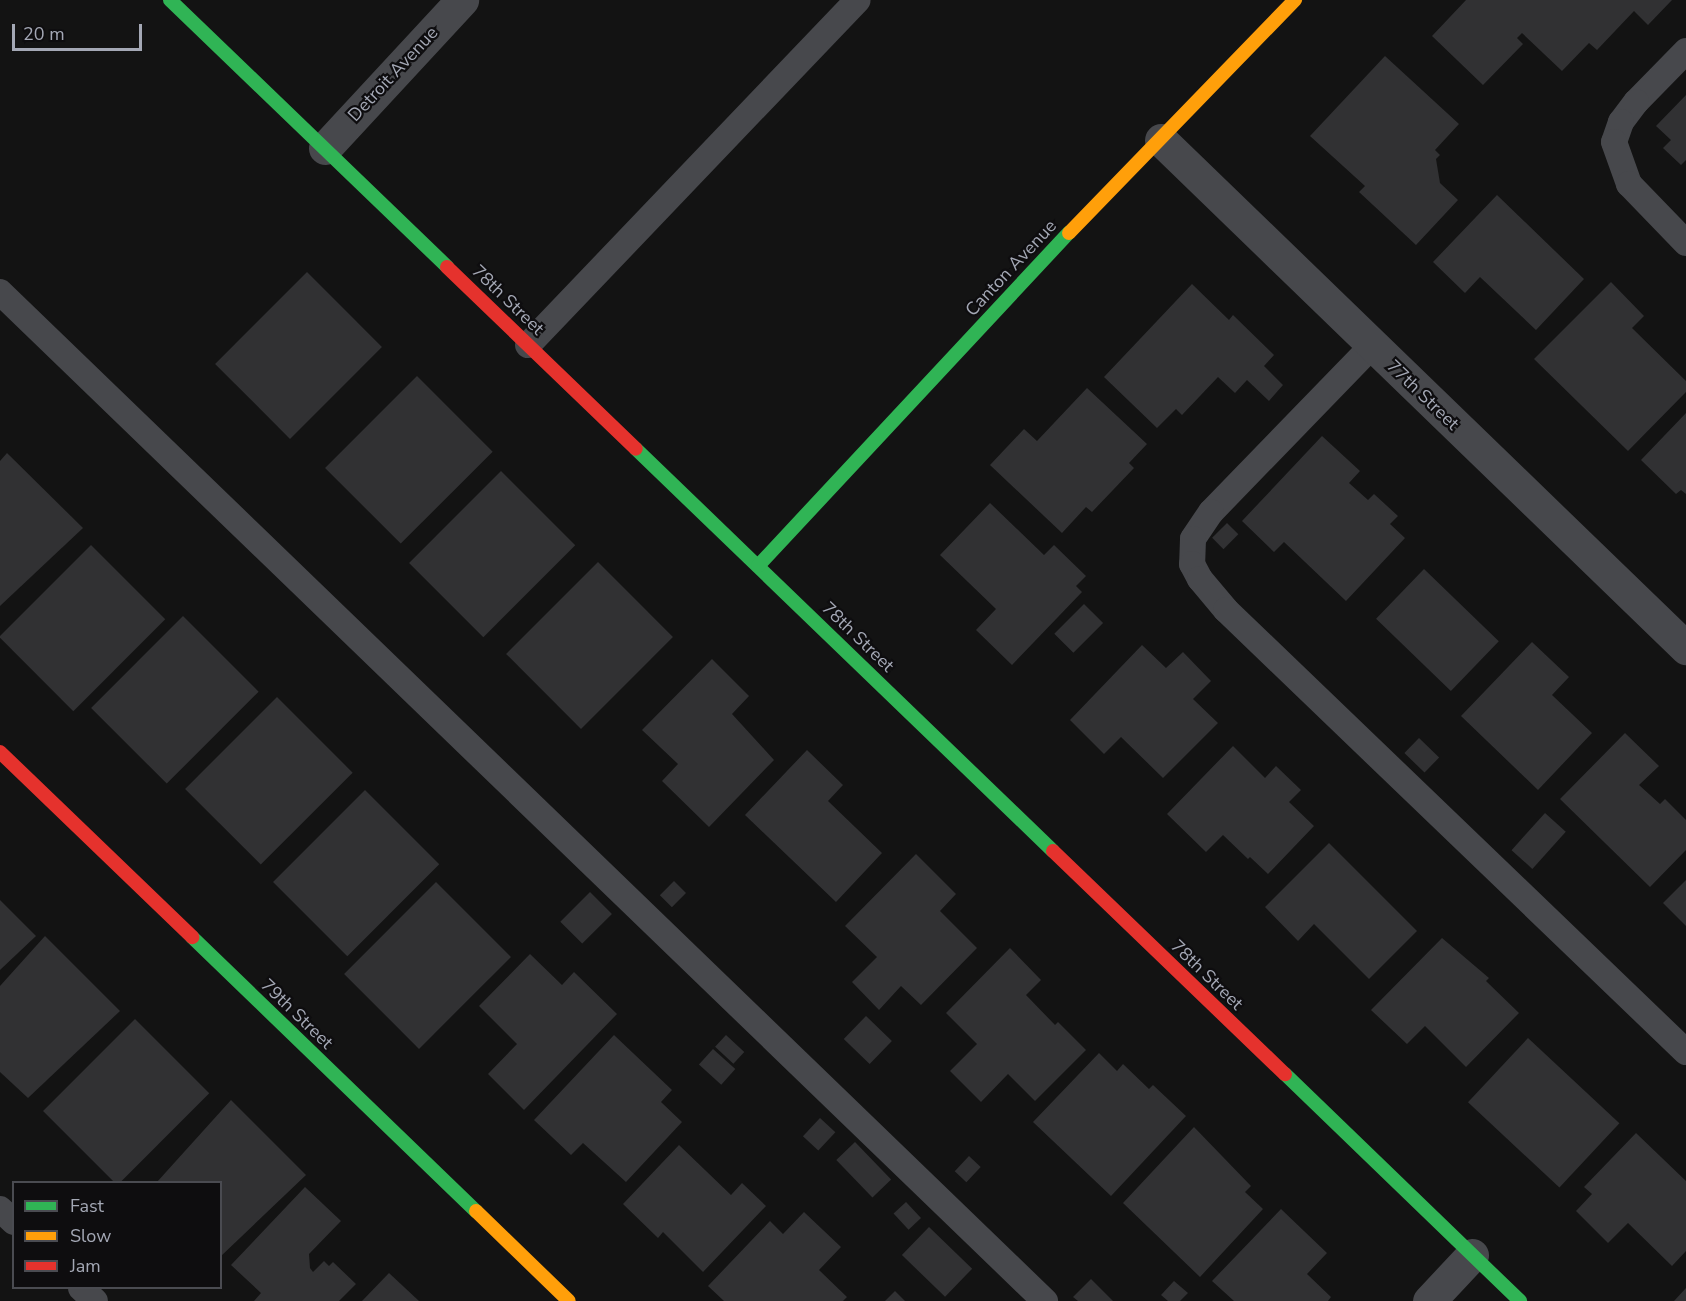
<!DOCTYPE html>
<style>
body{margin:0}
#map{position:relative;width:1686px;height:1301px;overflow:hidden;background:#131313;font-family:"Nunito Sans",sans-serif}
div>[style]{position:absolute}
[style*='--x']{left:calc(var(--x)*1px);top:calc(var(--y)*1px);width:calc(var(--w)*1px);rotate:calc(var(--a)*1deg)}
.building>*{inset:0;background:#313133;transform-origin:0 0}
.lane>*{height:26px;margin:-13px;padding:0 13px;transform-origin:13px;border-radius:13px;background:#47484c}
.street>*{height:33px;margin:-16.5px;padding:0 16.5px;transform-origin:16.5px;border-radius:16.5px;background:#47484c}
.fast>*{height:14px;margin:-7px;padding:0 7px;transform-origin:7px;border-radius:7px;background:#30b455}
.slow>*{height:14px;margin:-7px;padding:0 7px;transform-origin:7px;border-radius:7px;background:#ff9f0a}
.jam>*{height:14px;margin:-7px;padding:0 7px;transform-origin:7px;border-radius:7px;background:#e5322d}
span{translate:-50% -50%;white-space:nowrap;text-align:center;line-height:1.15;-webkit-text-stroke:4.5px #0e0d0f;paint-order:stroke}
.street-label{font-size:18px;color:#a4a8b5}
.legend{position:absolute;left:12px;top:1181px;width:210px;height:108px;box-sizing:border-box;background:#0e0d0f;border:2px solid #4a4b51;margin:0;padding:8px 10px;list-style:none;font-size:18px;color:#a4a8b5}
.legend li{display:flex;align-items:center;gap:12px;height:30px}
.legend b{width:30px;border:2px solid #4a4b51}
.scale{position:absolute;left:12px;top:24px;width:130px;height:27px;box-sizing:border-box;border:3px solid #a4a8b5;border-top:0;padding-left:8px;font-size:18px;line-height:21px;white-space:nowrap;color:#a4a8b5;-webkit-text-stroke:4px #0e0d0f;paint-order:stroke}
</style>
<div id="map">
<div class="building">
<div style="clip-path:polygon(1466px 0,1672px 0,1648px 25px,1634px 11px,1597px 50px,1589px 43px,1562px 71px,1522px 33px,1517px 38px,1523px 44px,1483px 85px,1432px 36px)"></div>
<div style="clip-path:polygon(1385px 56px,1459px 124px,1435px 150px,1440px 155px,1436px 159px,1440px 183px,1458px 200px,1416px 245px,1359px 192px,1365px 186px,1310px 136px)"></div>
<div style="clip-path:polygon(1686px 95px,1686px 160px,1681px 165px,1663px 148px,1671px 140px,1656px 126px)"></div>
<div style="clip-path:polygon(1497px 195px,1584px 279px,1536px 330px,1480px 277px,1465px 293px,1433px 262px)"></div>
<div style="left:307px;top:272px;width:106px;height:130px;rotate:45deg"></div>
<div style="clip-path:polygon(1611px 282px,1644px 316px,1632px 328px,1686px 381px,1686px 392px,1628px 451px,1534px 359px)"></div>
<div style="clip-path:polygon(1192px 284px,1229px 320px,1233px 315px,1274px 355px,1264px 366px,1283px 385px,1269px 401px,1247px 380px,1235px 393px,1218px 377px,1182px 415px,1176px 409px,1157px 428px,1104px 377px)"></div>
<div style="left:417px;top:376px;width:107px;height:130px;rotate:45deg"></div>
<div style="clip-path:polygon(1087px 388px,1147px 444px,1129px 463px,1134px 468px,1092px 512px,1086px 507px,1062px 533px,990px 465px,1024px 429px,1037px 441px)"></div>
<div style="clip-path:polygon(1686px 413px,1686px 494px,1681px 490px,1676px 494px,1641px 460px)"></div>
<div style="clip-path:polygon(1322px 436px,1360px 471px,1349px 483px,1368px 500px,1374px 494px,1398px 516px,1390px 524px,1405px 538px,1346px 601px,1284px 542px,1274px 552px,1242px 521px)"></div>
<div style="clip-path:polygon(7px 453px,83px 528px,0 606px,0 461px)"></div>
<div style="left:501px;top:471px;width:105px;height:130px;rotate:45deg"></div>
<div style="clip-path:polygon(990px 503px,1044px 555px,1054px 545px,1086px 576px,1076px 586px,1082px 592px,1012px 665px,976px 630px,996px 609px,940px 555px)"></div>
<div style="left:1227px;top:523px;width:16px;height:21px;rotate:45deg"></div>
<div style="left:91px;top:545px;width:105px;height:130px;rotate:45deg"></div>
<div style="left:598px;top:562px;width:106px;height:130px;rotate:45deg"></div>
<div style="left:1424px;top:569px;width:104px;height:69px;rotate:44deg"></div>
<div style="left:1084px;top:604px;width:27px;height:42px;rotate:45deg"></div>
<div style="left:183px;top:616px;width:107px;height:130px;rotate:45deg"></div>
<div style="clip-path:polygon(1532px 642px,1569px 677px,1552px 695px,1592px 733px,1538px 790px,1461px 716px)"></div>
<div style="clip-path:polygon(1142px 645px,1166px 668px,1183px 652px,1211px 681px,1193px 699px,1218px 723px,1163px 778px,1121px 737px,1104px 754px,1070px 720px)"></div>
<div style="clip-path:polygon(712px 659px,749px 696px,732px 714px,774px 760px,709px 827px,662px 781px,678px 764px,642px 730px)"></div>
<div style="left:277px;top:697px;width:107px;height:130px;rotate:45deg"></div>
<div style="clip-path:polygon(1625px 733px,1659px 766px,1639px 785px,1660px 804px,1665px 799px,1686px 820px,1686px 850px,1650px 887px,1560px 799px)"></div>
<div style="left:1419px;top:738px;width:28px;height:21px;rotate:44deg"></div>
<div style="clip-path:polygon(1233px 746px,1265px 778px,1276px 766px,1301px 790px,1289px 802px,1314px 826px,1268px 874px,1250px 857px,1248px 859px,1223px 835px,1206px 852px,1167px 814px)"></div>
<div style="clip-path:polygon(807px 750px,843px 785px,828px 801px,882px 853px,836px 902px,745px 815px)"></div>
<div style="left:365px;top:790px;width:105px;height:130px;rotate:45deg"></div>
<div style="left:1545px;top:813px;width:28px;height:50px;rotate:42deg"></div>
<div style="clip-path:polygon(1329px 843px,1417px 931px,1369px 979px,1314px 924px,1298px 941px,1265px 907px)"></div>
<div style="clip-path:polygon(916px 854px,956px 894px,940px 911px,977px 948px,921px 1005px,901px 986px,879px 1010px,852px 982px,877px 957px,845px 926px)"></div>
<div style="clip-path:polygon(1686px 880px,1686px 926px,1663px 903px)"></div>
<div style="left:674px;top:881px;width:17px;height:20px;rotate:45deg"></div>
<div style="left:436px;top:882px;width:106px;height:130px;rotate:45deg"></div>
<div style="left:590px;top:892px;width:31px;height:42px;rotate:45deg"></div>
<div style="clip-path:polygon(0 900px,36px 936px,0 970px)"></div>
<div style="clip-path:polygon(45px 936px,120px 1011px,28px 1098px,0 1072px,0 986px)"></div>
<div style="clip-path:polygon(1442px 938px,1489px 978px,1486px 981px,1519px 1013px,1466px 1067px,1425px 1026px,1407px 1044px,1371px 1010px)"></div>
<div style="clip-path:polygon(1010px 948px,1041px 980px,1026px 995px,1055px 1025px,1058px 1022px,1086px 1050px,1035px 1101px,1008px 1074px,981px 1102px,950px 1071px,977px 1044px,946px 1013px)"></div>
<div style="clip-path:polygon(530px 954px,562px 985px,574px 972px,617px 1014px,524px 1110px,488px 1074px,517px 1044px,479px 1006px)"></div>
<div style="left:866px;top:1016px;width:36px;height:32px;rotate:44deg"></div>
<div style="left:135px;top:1019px;width:105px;height:130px;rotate:45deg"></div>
<div style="clip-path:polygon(614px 1035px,672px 1090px,661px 1102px,682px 1122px,626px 1182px,583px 1143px,571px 1155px,534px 1120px)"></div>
<div style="left:726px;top:1035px;width:25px;height:16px;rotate:43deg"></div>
<div style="left:1528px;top:1038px;width:125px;height:88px;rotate:43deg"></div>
<div style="left:713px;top:1049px;width:30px;height:21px;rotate:42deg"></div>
<div style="clip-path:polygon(1099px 1053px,1117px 1071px,1123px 1064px,1149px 1089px,1153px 1085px,1186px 1116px,1111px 1196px,1033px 1122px)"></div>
<div style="clip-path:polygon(231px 1100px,306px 1175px,220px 1257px,220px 1182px,157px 1182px)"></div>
<div style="left:820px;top:1118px;width:21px;height:25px;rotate:43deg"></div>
<div style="clip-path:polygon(1194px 1127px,1251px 1186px,1245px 1192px,1263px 1209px,1200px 1277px,1123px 1203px)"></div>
<div style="clip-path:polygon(1636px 1133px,1686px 1181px,1686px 1251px,1672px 1266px,1628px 1223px,1608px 1243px,1576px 1211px,1592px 1194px,1584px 1187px)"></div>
<div style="left:855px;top:1142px;width:52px;height:26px;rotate:46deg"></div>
<div style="clip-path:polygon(679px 1145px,731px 1195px,742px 1183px,766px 1206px,703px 1272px,663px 1232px,658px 1238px,623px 1204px)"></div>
<div style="left:969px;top:1156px;width:16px;height:21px;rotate:43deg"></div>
<div style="clip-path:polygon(305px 1187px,341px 1221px,309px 1254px,310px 1268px,313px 1272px,324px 1261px,329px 1266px,333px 1262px,356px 1284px,339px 1301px,254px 1301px,261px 1293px,231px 1265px)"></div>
<div style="left:906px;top:1202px;width:22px;height:17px;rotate:47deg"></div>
<div style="clip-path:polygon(1281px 1209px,1327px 1253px,1307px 1274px,1331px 1297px,1328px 1301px,1234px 1301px,1212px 1281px)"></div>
<div style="clip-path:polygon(804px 1212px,841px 1247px,819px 1270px,847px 1297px,843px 1301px,724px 1301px,708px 1286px,770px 1221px,783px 1234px)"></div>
<div style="left:929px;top:1227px;width:60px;height:39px;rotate:44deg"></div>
<div style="clip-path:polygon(389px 1273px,419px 1301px,362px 1301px)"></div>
<div style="clip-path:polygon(1091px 1279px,1113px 1301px,1078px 1301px,1073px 1297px)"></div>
<div style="clip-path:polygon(1174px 1281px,1188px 1293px,1180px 1301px,1168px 1301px,1161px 1295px)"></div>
<div style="clip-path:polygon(1686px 1288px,1686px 1301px,1674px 1301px)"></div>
<div style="clip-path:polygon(895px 1291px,905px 1301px,885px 1301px)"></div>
</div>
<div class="lane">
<div style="--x:1686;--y:51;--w:71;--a:134.4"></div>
<div style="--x:1636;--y:102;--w:25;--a:127"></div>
<div style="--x:1621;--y:122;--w:21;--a:109"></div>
<div style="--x:1614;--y:142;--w:45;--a:70.3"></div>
<div style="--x:1629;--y:184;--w:82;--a:46"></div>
<div style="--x:0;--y:292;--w:1453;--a:44"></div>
<div style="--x:528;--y:345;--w:477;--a:-46.3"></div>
<div style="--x:1372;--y:346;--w:231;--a:134.1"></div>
<div style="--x:1211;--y:512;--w:32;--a:124"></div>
<div style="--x:1193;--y:539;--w:25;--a:92"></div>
<div style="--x:1192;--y:564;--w:17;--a:62"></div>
<div style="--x:1200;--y:579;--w:40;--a:50"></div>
<div style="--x:1226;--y:610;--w:638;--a:43.86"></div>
<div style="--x:0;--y:1209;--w:19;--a:43"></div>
<div style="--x:81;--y:1288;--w:19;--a:43"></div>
</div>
<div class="street">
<div style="--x:1161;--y:140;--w:731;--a:44.06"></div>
<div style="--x:325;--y:148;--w:202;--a:-47.2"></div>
<div style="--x:1429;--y:1301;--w:63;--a:-46.9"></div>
</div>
<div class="fast">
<div style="--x:170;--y:0;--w:385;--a:43.9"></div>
<div style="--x:636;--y:449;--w:579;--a:43.95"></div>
<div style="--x:758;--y:566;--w:456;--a:-47"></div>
<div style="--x:192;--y:937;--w:395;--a:44"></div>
<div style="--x:1285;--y:1074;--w:327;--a:44"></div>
</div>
<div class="slow">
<div style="--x:1069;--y:233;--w:325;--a:-45.9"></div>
<div style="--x:476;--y:1211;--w:129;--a:44.1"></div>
</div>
<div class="jam">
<div style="--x:447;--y:267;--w:262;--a:43.9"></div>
<div style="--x:0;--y:752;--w:267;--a:43.9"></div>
<div style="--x:1053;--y:851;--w:322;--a:43.9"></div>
</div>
<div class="street-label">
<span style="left:393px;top:74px;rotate:-47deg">Detroit Avenue</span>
<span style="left:1011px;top:268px;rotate:-47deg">Canton Avenue</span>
<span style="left:508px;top:300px;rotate:44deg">78th Street</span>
<span style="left:1423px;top:395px;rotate:44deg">77th Street</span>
<span style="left:858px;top:637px;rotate:44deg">78th Street</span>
<span style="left:1207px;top:975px;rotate:44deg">78th Street</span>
<span style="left:297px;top:1014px;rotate:44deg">79th Street</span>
</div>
<ul class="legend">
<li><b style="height:8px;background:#30b455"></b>Fast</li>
<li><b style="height:8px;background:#ff9f0a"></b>Slow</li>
<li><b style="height:8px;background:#e5322d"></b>Jam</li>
</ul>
<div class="scale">20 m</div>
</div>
